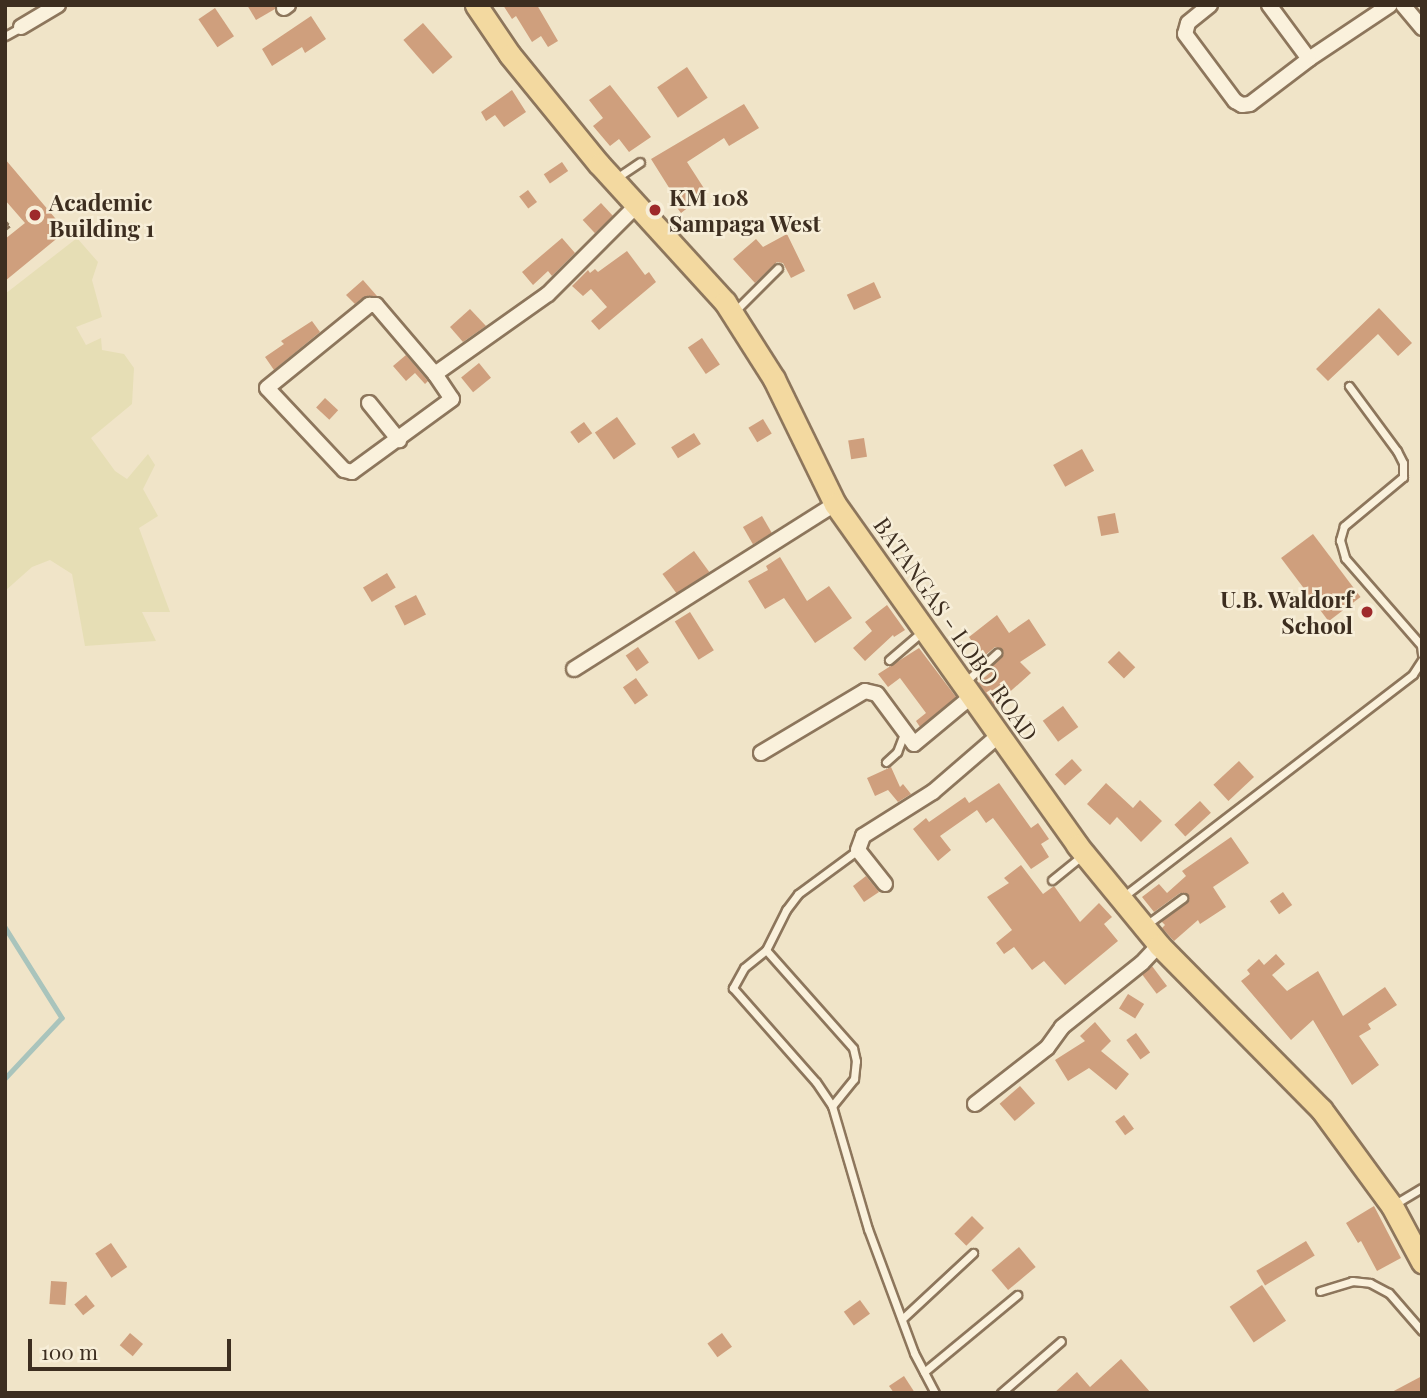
<!DOCTYPE html>
<style>
body{margin:0}
#map{position:relative;width:1427px;height:1398px;overflow:hidden;background:#f0e4c8;font-family:"Playfair Display",serif}
div>[style]{position:absolute}
[style*='--x']{left:calc(var(--x)*1px);top:calc(var(--y)*1px);width:calc(var(--w)*1px);rotate:calc(var(--a)*1deg)}
.farmland>*{inset:0;background:#e6deb5}
.stream>*{height:4.5px;margin:-2.25px;padding:0 2.25px;transform-origin:2.25px;border-radius:2.25px;background:#a9c4bc}
.building>*{inset:0;background:#cf9f7d;transform-origin:0 0}
.path>*{height:2.5px;margin-top:-1.25px;transform-origin:0;background:repeating-linear-gradient(90deg,#8d765c 0 5px,transparent 0 8.5px)}
.roads{filter:drop-shadow(2px 0 #8d765c) drop-shadow(-2px 0 #8d765c) drop-shadow(0 2px #8d765c) drop-shadow(0 -2px #8d765c)}
.lane>*{height:7px;margin:-3.5px;padding:0 3.5px;transform-origin:3.5px;border-radius:3.5px;background:#faf1dc}
.street>*{height:14px;margin:-7px;padding:0 7px;transform-origin:7px;border-radius:7px;background:#faf1dc}
.primary>*{height:21px;margin:-10.5px;padding:0 10.5px;transform-origin:10.5px;border-radius:10.5px;background:#f3d9a0}
.dots>*{width:19px;height:19px;translate:-50% -50%;box-sizing:border-box;border:4px solid #f7eed8;border-radius:50%}
span{translate:-50% -50%;white-space:nowrap;text-align:center;line-height:1.15;-webkit-text-stroke:5px #f7eed8;paint-order:stroke}
.poi-label{font-size:23px;color:#3d2e20;font-weight:700}
.left{translate:0 -50%;text-align:left}
.right{translate:-100% -50%;text-align:right}
.street-label{font-size:23px;color:#3d2e20}
.frame{position:absolute;inset:0;border:7px solid #3d2e20;pointer-events:none}
.scale{position:absolute;left:28px;top:1339px;width:203px;height:32px;box-sizing:border-box;border:4px solid #3d2e20;border-top:0;padding-left:9px;font-size:21px;line-height:24px;white-space:nowrap;color:#3d2e20;-webkit-text-stroke:5px #f7eed8;paint-order:stroke}
</style>
<div id="map">
<div class="farmland">
<div style="clip-path:polygon(77px 238px,98px 262px,92px 280px,102px 317px,76px 327px,86px 345px,101px 338px,102px 350px,124px 354px,134px 368px,132px 404px,91px 438px,115px 471px,127px 479px,148px 454px,155px 465px,143px 489px,158px 516px,139px 528px,170px 612px,142px 612px,156px 641px,85px 646px,72px 574px,50px 560px,32px 567px,5px 591px,5px 294px)"></div>
</div>
<div class="stream">
<div style="--x:5;--y:927;--w:107;--a:57.9"></div>
<div style="--x:62;--y:1018;--w:83;--a:133.1"></div>
</div>
<div class="building">
<div style="clip-path:polygon(247px 5px,275px 5px,275px 9px,256px 20px)"></div>
<div style="clip-path:polygon(503px 5px,537px 5px,558px 41px,548px 47px,541px 36px,532px 42px,516px 16px,512px 19px)"></div>
<div style="left:215px;top:8px;width:34px;height:20px;rotate:56deg"></div>
<div style="clip-path:polygon(311px 16px,326px 39px,305px 53px,302px 47px,272px 66px,262px 49px)"></div>
<div style="left:423px;top:23px;width:45px;height:26px;rotate:49deg"></div>
<div style="left:687px;top:67px;width:37px;height:36px;rotate:56deg"></div>
<div style="clip-path:polygon(610px 85px,651px 137px,629px 152px,619px 139px,610px 146px,593px 126px,603px 118px,589px 100px)"></div>
<div style="clip-path:polygon(512px 90px,526px 112px,504px 127px,495px 115px,486px 121px,481px 112px)"></div>
<div style="clip-path:polygon(744px 104px,759px 128px,729px 146px,724px 138px,687px 162px,707px 193px,681px 213px,669px 197px,673px 194px,651px 159px)"></div>
<div style="clip-path:polygon(5px 159px,66px 231px,5px 281px,5px 239px,25px 223px,5px 200px)"></div>
<div style="left:562px;top:162px;width:11px;height:22px;rotate:56deg"></div>
<div style="left:528px;top:190px;width:15px;height:11px;rotate:53deg"></div>
<div style="left:601px;top:203px;width:18px;height:25px;rotate:47deg"></div>
<div style="clip-path:polygon(787px 234px,805px 271px,791px 278px,783px 263px,777px 262px,755px 283px,733px 259px,756px 239px,763px 247px)"></div>
<div style="clip-path:polygon(562px 238px,575px 253px,552px 276px,548px 271px,533px 285px,522px 272px)"></div>
<div style="clip-path:polygon(627px 251px,645px 275px,649px 272px,656px 282px,599px 330px,591px 321px,607px 307px,591px 289px,583px 296px,572px 286px,588px 270px,590px 273px,595px 269px,598px 272px)"></div>
<div style="clip-path:polygon(363px 280px,377px 296px,364px 297px,355px 304px,346px 295px)"></div>
<div style="left:874px;top:282px;width:17px;height:30px;rotate:65deg"></div>
<div style="clip-path:polygon(1379px 308px,1412px 343px,1398px 356px,1378px 334px,1328px 381px,1316px 369px)"></div>
<div style="clip-path:polygon(470px 309px,486px 326px,463px 342px,450px 327px)"></div>
<div style="clip-path:polygon(312px 321px,320px 332px,274px 370px,265px 357px,284px 344px,281px 341px)"></div>
<div style="left:702px;top:338px;width:32px;height:17px;rotate:56deg"></div>
<div style="clip-path:polygon(406px 355px,428px 381px,425px 384px,415px 373px,406px 381px,393px 366px)"></div>
<div style="left:479px;top:363px;width:19px;height:23px;rotate:51deg"></div>
<div style="left:325px;top:398px;width:18px;height:13px;rotate:43deg"></div>
<div style="left:617px;top:417px;width:33px;height:27px;rotate:55deg"></div>
<div style="left:763px;top:419px;width:17px;height:17px;rotate:59deg"></div>
<div style="left:584px;top:422px;width:14px;height:17px;rotate:54deg"></div>
<div style="left:694px;top:433px;width:13px;height:27px;rotate:58deg"></div>
<div style="left:864px;top:438px;width:19px;height:16px;rotate:81deg"></div>
<div style="left:1082px;top:449px;width:25px;height:33px;rotate:61deg"></div>
<div style="left:1115px;top:513px;width:20px;height:18px;rotate:79deg"></div>
<div style="left:762px;top:516px;width:20px;height:22px;rotate:60deg"></div>
<div style="left:1313px;top:534px;width:79px;height:40px;rotate:53deg"></div>
<div style="left:694px;top:551px;width:26px;height:39px;rotate:54deg"></div>
<div style="clip-path:polygon(780px 557px,807px 601px,829px 586px,852px 618px,815px 643px,784px 598px,765px 609px,748px 581px,768px 570px,766px 566px)"></div>
<div style="left:387px;top:573px;width:17px;height:28px;rotate:59deg"></div>
<div style="left:416px;top:595px;width:22px;height:24px;rotate:63deg"></div>
<div style="clip-path:polygon(887px 605px,905px 630px,894px 637px,893px 635px,865px 661px,853px 648px,872px 631px,865px 622px)"></div>
<div style="left:690px;top:612px;width:45px;height:18px;rotate:58deg"></div>
<div style="clip-path:polygon(997px 615px,1009px 633px,1029px 619px,1046px 645px,1020px 662px,1031px 673px,994px 706px,978px 683px,993px 670px,991px 667px,1002px 657px,1003px 651px,995px 647px,983px 657px,969px 637px)"></div>
<div style="left:638px;top:647px;width:19px;height:15px;rotate:55deg"></div>
<div style="clip-path:polygon(919px 648px,956px 697px,920px 727px,916px 721px,926px 713px,900px 678px,888px 687px,878px 674px)"></div>
<div style="left:1119px;top:651px;width:23px;height:16px;rotate:45deg"></div>
<div style="left:636px;top:678px;width:21px;height:16px;rotate:55deg"></div>
<div style="left:1063px;top:706px;width:26px;height:25px;rotate:54deg"></div>
<div style="left:1072px;top:759px;width:15px;height:23px;rotate:48deg"></div>
<div style="left:1239px;top:761px;width:22px;height:35px;rotate:47deg"></div>
<div style="clip-path:polygon(891px 767px,900px 787px,903px 784px,911px 794px,898px 802px,888px 790px,875px 796px,867px 778px)"></div>
<div style="clip-path:polygon(999px 783px,1031px 828px,1038px 823px,1049px 839px,1041px 844px,1049px 857px,1031px 869px,993px 818px,986px 823px,977px 810px,940px 836px,951px 850px,938px 861px,913px 829px,926px 818px,929px 822px,965px 797px,969px 803px)"></div>
<div style="clip-path:polygon(1106px 783px,1133px 808px,1140px 800px,1162px 821px,1141px 842px,1117px 817px,1110px 825px,1087px 804px)"></div>
<div style="left:1200px;top:801px;width:16px;height:35px;rotate:47deg"></div>
<div style="clip-path:polygon(1231px 837px,1249px 863px,1213px 887px,1226px 907px,1200px 924px,1198px 920px,1174px 941px,1162px 928px,1165px 925px,1161px 921px,1187px 902px,1188px 895px,1180px 893px,1154px 912px,1142px 897px,1159px 884px,1167px 893px,1186px 876px,1182px 871px)"></div>
<div style="clip-path:polygon(1021px 865px,1043px 894px,1054px 886px,1080px 922px,1099px 903px,1112px 917px,1104px 924px,1118px 941px,1065px 985px,1044px 961px,1032px 970px,1014px 947px,1004px 954px,996px 943px,1012px 930px,987px 897px,1009px 883px,1004px 878px)"></div>
<div style="clip-path:polygon(866px 876px,879px 892px,864px 902px,853px 886px)"></div>
<div style="left:1283px;top:892px;width:16px;height:16px;rotate:55deg"></div>
<div style="clip-path:polygon(1276px 954px,1285px 964px,1272px 975px,1287px 991px,1318px 971px,1343px 1016px,1385px 987px,1397px 1005px,1368px 1024px,1371px 1029px,1359px 1036px,1379px 1065px,1352px 1085px,1313px 1020px,1291px 1040px,1241px 981px,1250px 974px,1247px 970px,1259px 959px,1264px 965px)"></div>
<div style="left:1152px;top:966px;width:25px;height:13px;rotate:53deg"></div>
<div style="left:1128px;top:994px;width:19px;height:17px;rotate:32deg"></div>
<div style="clip-path:polygon(1095px 1022px,1111px 1041px,1101px 1051px,1129px 1074px,1116px 1090px,1089px 1068px,1068px 1081px,1055px 1060px,1085px 1041px,1080px 1036px)"></div>
<div style="left:1136px;top:1033px;width:24px;height:12px;rotate:54deg"></div>
<div style="left:1020px;top:1086px;width:23px;height:27px;rotate:49deg"></div>
<div style="left:1124px;top:1115px;width:17px;height:11px;rotate:54deg"></div>
<div style="clip-path:polygon(1374px 1206px,1401px 1258px,1377px 1271px,1361px 1241px,1358px 1243px,1346px 1223px)"></div>
<div style="left:972px;top:1216px;width:17px;height:25px;rotate:45deg"></div>
<div style="left:1306px;top:1241px;width:17px;height:58px;rotate:59deg"></div>
<div style="left:111px;top:1243px;width:29px;height:19px;rotate:56deg"></div>
<div style="left:1019px;top:1247px;width:26px;height:36px;rotate:50deg"></div>
<div style="left:51px;top:1281px;width:16px;height:23px;rotate:4deg"></div>
<div style="left:1262px;top:1285px;width:43px;height:39px;rotate:56deg"></div>
<div style="left:86px;top:1295px;width:14px;height:15px;rotate:51deg"></div>
<div style="left:860px;top:1300px;width:17px;height:20px;rotate:54deg"></div>
<div style="left:130px;top:1333px;width:17px;height:16px;rotate:40deg"></div>
<div style="left:722px;top:1333px;width:17px;height:18px;rotate:54deg"></div>
<div style="clip-path:polygon(1121px 1359px,1151px 1393px,1054px 1393px,1077px 1372px,1090px 1387px)"></div>
<div style="clip-path:polygon(904px 1376px,915px 1393px,894px 1393px,889px 1386px)"></div>
<div style="clip-path:polygon(1422px 1376px,1422px 1393px,1390px 1393px)"></div>
</div>
<div class="path">
<div style="--x:5;--y:221;--w:7;--a:45"></div>
<div style="--x:10;--y:226;--w:6;--a:141"></div>
</div>
<div class="roads">
<div class="lane">
<div style="--x:5;--y:36;--w:18;--a:-29"></div>
<div style="--x:615;--y:179;--w:30;--a:-34"></div>
<div style="--x:734;--y:312;--w:62;--a:-45"></div>
<div style="--x:1349;--y:386;--w:81;--a:53.6"></div>
<div style="--x:1397;--y:451;--w:13;--a:63"></div>
<div style="--x:1403;--y:463;--w:14;--a:90"></div>
<div style="--x:1403;--y:477;--w:77;--a:140.3"></div>
<div style="--x:1344;--y:526;--w:15;--a:106"></div>
<div style="--x:1340;--y:540;--w:19;--a:74"></div>
<div style="--x:1345;--y:558;--w:116;--a:48.9"></div>
<div style="--x:1421;--y:645;--w:9;--a:84"></div>
<div style="--x:889;--y:660;--w:45;--a:-40.5"></div>
<div style="--x:964;--y:683;--w:45;--a:-42.3"></div>
<div style="--x:886;--y:762;--w:15;--a:-42"></div>
<div style="--x:897;--y:752;--w:19;--a:-69"></div>
<div style="--x:1052;--y:880;--w:40;--a:-39"></div>
<div style="--x:1124;--y:896;--w:364;--a:-37.5"></div>
<div style="--x:1413;--y:674;--w:17;--a:-57"></div>
<div style="--x:1146;--y:925;--w:46;--a:-36.1"></div>
<div style="--x:766;--y:950;--w:45;--a:-63.4"></div>
<div style="--x:786;--y:910;--w:20;--a:-53"></div>
<div style="--x:798;--y:894;--w:74;--a:-36.3"></div>
<div style="--x:832;--y:1106;--w:35;--a:-51"></div>
<div style="--x:854;--y:1079;--w:18;--a:-84"></div>
<div style="--x:856;--y:1061;--w:13;--a:-103"></div>
<div style="--x:853;--y:1048;--w:131;--a:-131.6"></div>
<div style="--x:766;--y:950;--w:28;--a:141"></div>
<div style="--x:744;--y:968;--w:23;--a:119"></div>
<div style="--x:733;--y:988;--w:125;--a:48.6"></div>
<div style="--x:816;--y:1082;--w:29;--a:56"></div>
<div style="--x:832;--y:1106;--w:128;--a:73.7"></div>
<div style="--x:868;--y:1229;--w:132;--a:69.6"></div>
<div style="--x:914;--y:1353;--w:45;--a:62.3"></div>
<div style="--x:1395;--y:1204;--w:31;--a:-31"></div>
<div style="--x:1320;--y:1291;--w:34;--a:-17"></div>
<div style="--x:1352;--y:1281;--w:18;--a:6"></div>
<div style="--x:1370;--y:1283;--w:21;--a:28"></div>
<div style="--x:1389;--y:1293;--w:50;--a:49"></div>
<div style="--x:902;--y:1319;--w:97;--a:-42.9"></div>
<div style="--x:924;--y:1372;--w:121;--a:-39.6"></div>
<div style="--x:1001;--y:1393;--w:79;--a:-40.9"></div>
</div>
<div class="street">
<div style="--x:1210;--y:5;--w:28;--a:141"></div>
<div style="--x:1188;--y:23;--w:11;--a:105"></div>
<div style="--x:1185;--y:34;--w:84;--a:53.3"></div>
<div style="--x:1235;--y:101;--w:8;--a:30"></div>
<div style="--x:1242;--y:105;--w:8;--a:-7"></div>
<div style="--x:1250;--y:104;--w:74;--a:-37.3"></div>
<div style="--x:1309;--y:59;--w:97;--a:-33.7"></div>
<div style="--x:1269;--y:5;--w:67;--a:53.5"></div>
<div style="--x:1403;--y:5;--w:30;--a:50"></div>
<div style="--x:284;--y:8;--w:5;--a:-37"></div>
<div style="--x:21;--y:27;--w:43;--a:-30.7"></div>
<div style="--x:369;--y:305;--w:7;--a:0"></div>
<div style="--x:376;--y:305;--w:91;--a:49.5"></div>
<div style="--x:435;--y:374;--w:30;--a:56"></div>
<div style="--x:452;--y:399;--w:124;--a:143.9"></div>
<div style="--x:352;--y:472;--w:8;--a:-166"></div>
<div style="--x:344;--y:470;--w:112;--a:-133.2"></div>
<div style="--x:267;--y:388;--w:132;--a:-39.1"></div>
<div style="--x:435;--y:374;--w:138;--a:-35.3"></div>
<div style="--x:548;--y:294;--w:127;--a:-45"></div>
<div style="--x:369;--y:403;--w:48;--a:51"></div>
<div style="--x:574;--y:669;--w:309;--a:-32.3"></div>
<div style="--x:761;--y:753;--w:121;--a:-30.8"></div>
<div style="--x:865;--y:691;--w:12;--a:14"></div>
<div style="--x:877;--y:694;--w:62;--a:53.5"></div>
<div style="--x:914;--y:744;--w:75;--a:-39.6"></div>
<div style="--x:885;--y:884;--w:43;--a:-128.5"></div>
<div style="--x:858;--y:850;--w:15;--a:-70"></div>
<div style="--x:863;--y:836;--w:83;--a:-32.2"></div>
<div style="--x:933;--y:792;--w:87;--a:-40.8"></div>
<div style="--x:975;--y:1104;--w:91;--a:-37.9"></div>
<div style="--x:1047;--y:1048;--w:26;--a:-54"></div>
<div style="--x:1062;--y:1027;--w:102;--a:-38.7"></div>
<div style="--x:1142;--y:963;--w:25;--a:-47"></div>
</div>
<div class="primary">
<div style="--x:476;--y:5;--w:60;--a:55.8"></div>
<div style="--x:510;--y:55;--w:141;--a:50.8"></div>
<div style="--x:599;--y:164;--w:187;--a:47.6"></div>
<div style="--x:725;--y:302;--w:91;--a:57.5"></div>
<div style="--x:774;--y:379;--w:139;--a:64"></div>
<div style="--x:835;--y:504;--w:418;--a:54.6"></div>
<div style="--x:1077;--y:845;--w:129;--a:50.6"></div>
<div style="--x:1159;--y:945;--w:231;--a:45.4"></div>
<div style="--x:1321;--y:1109;--w:120;--a:53.8"></div>
<div style="--x:1392;--y:1206;--w:64;--a:61.8"></div>
</div>
</div>
<div class="dots">
<div style="left:655px;top:210px;background:#9e2a2b"></div>
<div style="left:35px;top:215px;background:#9e2a2b"></div>
<div style="left:1367px;top:612px;background:#9e2a2b"></div>
</div>
<div class="poi-label">
<span class="left" style="left:669px;top:210px">KM 108<br>Sampaga West</span>
<span class="left" style="left:49px;top:215px">Academic<br>Building 1</span>
<span class="right" style="left:1353px;top:612px">U.B. Waldorf<br>School</span>
</div>
<div class="street-label">
<span style="left:956px;top:629px;rotate:55deg">BATANGAS - LOBO ROAD</span>
</div>
<div class="frame"></div>
<div class="scale">100 m</div>
</div>
